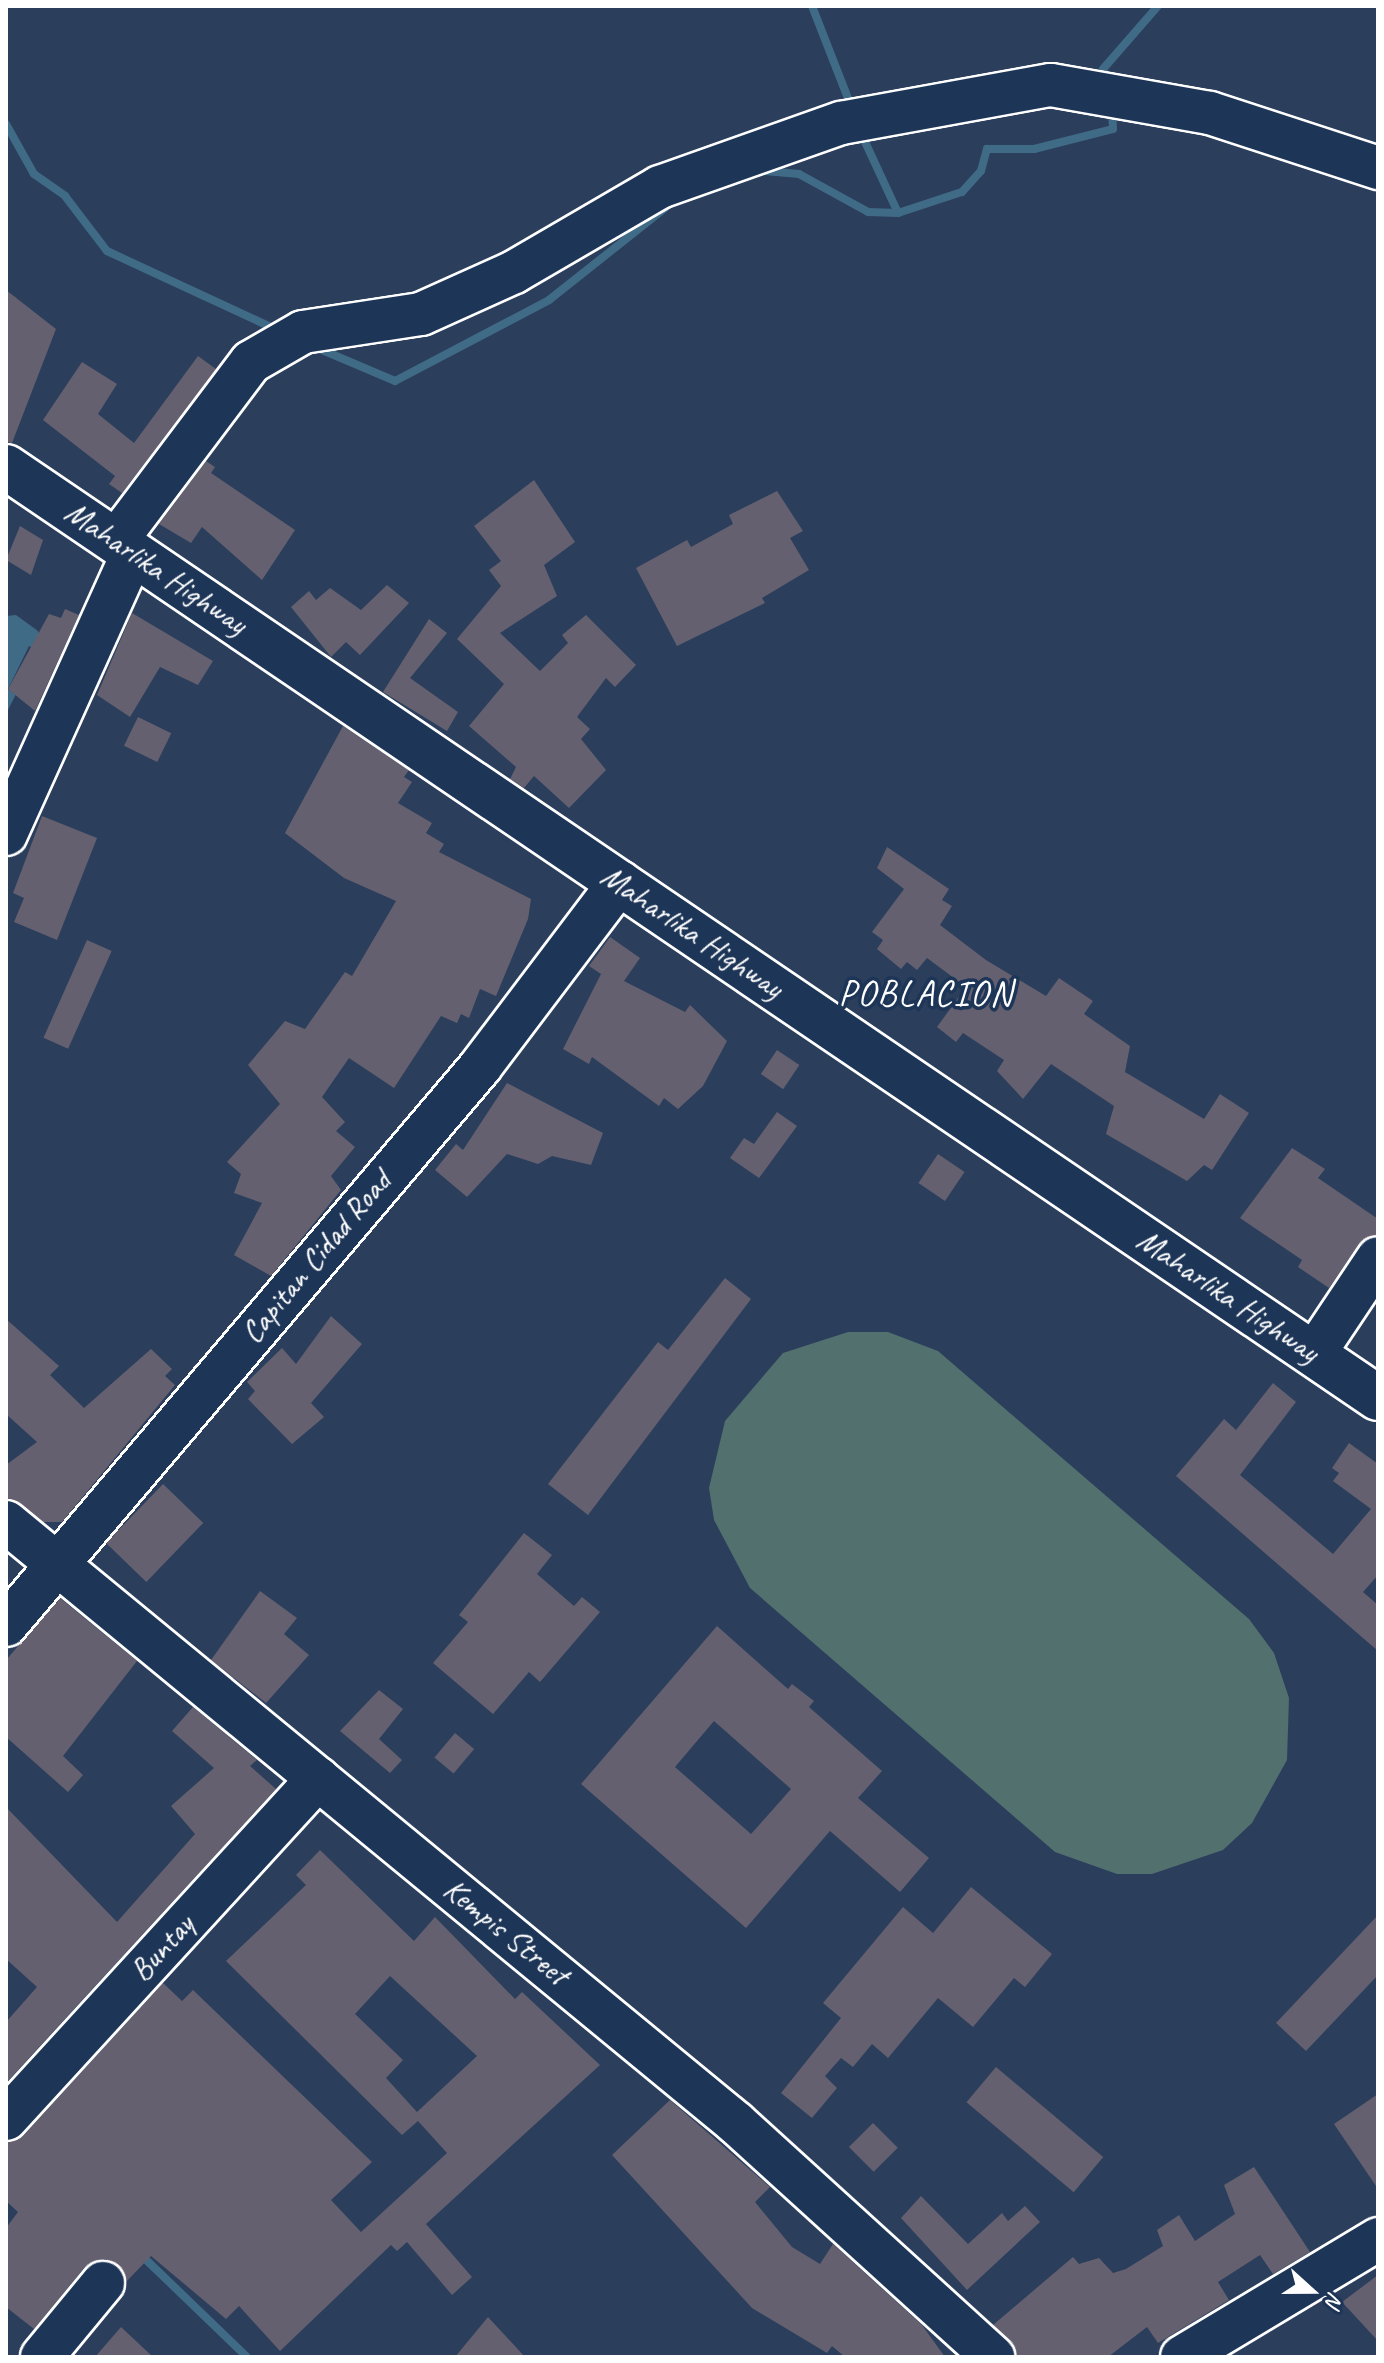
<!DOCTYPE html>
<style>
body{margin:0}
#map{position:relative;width:1384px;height:2363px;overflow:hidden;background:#2b3e5c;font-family:Caveat,sans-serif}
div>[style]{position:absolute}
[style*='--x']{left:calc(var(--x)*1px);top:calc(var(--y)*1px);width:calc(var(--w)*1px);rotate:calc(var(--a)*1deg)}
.green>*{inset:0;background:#52706e}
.water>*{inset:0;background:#406b86}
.stream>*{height:8px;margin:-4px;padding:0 4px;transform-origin:4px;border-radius:4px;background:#406b86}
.building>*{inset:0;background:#64606f;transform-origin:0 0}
.roads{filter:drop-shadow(2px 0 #fff) drop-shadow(-2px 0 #fff) drop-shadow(0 2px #fff) drop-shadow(0 -2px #fff)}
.minor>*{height:42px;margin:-21px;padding:0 21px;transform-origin:21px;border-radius:21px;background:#1d3557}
.highway>*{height:44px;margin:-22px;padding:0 22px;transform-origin:22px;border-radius:22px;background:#1d3557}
span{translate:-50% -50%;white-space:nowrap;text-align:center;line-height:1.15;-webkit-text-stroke:7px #1d3557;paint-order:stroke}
.street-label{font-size:32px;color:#fff}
.quarter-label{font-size:36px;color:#fff;letter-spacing:2px}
.frame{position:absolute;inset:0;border:8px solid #fff;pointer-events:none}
.north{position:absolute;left:1272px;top:2251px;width:80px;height:80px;-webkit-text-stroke:6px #1d3557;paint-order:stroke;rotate:111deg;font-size:22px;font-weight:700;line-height:32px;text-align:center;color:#fff}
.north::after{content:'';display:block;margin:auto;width:28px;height:36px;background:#fff;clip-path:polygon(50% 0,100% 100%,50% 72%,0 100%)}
</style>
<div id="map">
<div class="green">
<div style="clip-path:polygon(848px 1332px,888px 1332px,938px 1351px,1249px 1619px,1274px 1653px,1289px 1698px,1287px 1760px,1252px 1823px,1223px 1850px,1152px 1874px,1117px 1874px,1055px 1852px,750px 1588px,714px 1520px,709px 1488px,725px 1421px,783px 1353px)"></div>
</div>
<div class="water">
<div style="clip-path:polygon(16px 615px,38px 631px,47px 654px,29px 646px,8px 689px,16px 694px,6px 714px,6px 616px)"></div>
</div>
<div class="stream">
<div style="--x:812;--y:6;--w:113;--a:68.7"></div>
<div style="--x:1106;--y:83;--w:14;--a:-102"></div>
<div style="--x:1103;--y:69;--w:84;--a:-48.9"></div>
<div style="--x:6;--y:124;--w:57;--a:60.8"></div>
<div style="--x:34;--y:174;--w:38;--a:35"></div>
<div style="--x:65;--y:196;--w:69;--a:52.6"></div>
<div style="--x:107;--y:251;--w:187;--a:24.9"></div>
<div style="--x:860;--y:131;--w:90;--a:65.1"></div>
<div style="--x:755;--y:170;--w:44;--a:5.2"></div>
<div style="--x:799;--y:174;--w:79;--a:28.8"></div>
<div style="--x:868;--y:212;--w:30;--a:2"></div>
<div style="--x:898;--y:213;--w:67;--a:-18.2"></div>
<div style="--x:962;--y:192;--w:28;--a:-48"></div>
<div style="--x:981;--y:171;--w:23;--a:-75"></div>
<div style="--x:987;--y:149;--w:47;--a:0"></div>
<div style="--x:1034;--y:149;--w:81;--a:-14.2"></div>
<div style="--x:1113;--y:129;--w:21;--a:-93"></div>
<div style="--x:315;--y:347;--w:87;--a:23"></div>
<div style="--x:395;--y:381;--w:174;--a:-27.7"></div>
<div style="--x:549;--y:300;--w:148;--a:-38.4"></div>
<div style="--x:139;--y:2253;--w:150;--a:43.9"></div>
</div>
<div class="building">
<div style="clip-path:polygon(6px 290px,56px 329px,12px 443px,6px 442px)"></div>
<div style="clip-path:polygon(198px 356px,216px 369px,122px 493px,109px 484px,115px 476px,43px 420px,82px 362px,117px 384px,98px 414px,134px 443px)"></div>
<div style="clip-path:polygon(206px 461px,215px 467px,211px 473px,295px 530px,262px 580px,202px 527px,191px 543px,159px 524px)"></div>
<div style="clip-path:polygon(534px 480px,575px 542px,544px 565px,557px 596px,500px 633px,540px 671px,568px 643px,562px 635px,586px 615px,636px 665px,615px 687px,606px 678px,577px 717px,590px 729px,581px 739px,606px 770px,569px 808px,534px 776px,524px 788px,510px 779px,516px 767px,469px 726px,504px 684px,457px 639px,501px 586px,489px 570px,501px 561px,474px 526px)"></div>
<div style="clip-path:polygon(777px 491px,803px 531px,790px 538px,809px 570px,762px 598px,765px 603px,677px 646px,636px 568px,687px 540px,691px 547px,733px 524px,729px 515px)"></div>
<div style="clip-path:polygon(20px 526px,43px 540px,31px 575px,6px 560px)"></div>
<div style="clip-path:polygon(387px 585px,409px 603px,360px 655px,346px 642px,331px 657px,291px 607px,309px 591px,316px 600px,330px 588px,361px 610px)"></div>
<div style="clip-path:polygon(65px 609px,79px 615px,35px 711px,8px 689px,49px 614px,61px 618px)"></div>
<div style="clip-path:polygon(132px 613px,213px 661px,198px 685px,160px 667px,130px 717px,97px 695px)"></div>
<div style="clip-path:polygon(429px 619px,447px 633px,410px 678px,458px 712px,447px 731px,383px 692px)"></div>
<div style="left:138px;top:717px;width:37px;height:32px;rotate:26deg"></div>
<div style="clip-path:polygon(343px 726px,409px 770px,404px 777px,412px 782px,398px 803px,432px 823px,426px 833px,444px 844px,439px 852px,531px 899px,528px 919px,496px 996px,480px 989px,469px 1018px,461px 1014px,457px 1023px,441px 1016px,394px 1088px,349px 1058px,322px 1097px,345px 1122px,336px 1131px,355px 1147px,331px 1176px,341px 1190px,271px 1276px,234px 1255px,262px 1203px,234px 1193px,241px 1174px,227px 1162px,280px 1104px,248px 1065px,285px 1021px,305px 1029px,345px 972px,352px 976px,396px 901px,344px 878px,285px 833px)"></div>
<div style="clip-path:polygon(42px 816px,97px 838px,57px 940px,14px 922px,24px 898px,13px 893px)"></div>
<div style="clip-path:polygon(887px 847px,949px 889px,942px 900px,952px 906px,940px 925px,986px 960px,1046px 996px,1059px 978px,1093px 1001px,1084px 1014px,1130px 1046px,1125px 1072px,1204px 1119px,1220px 1094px,1249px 1113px,1212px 1170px,1204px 1165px,1187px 1181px,1106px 1134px,1114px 1106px,1051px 1064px,1023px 1099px,997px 1071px,1004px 1060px,963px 1033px,956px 1042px,937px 1027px,966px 987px,927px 958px,917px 970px,907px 962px,901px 969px,877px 949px,883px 940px,872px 932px,904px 889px,877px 868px)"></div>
<div style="clip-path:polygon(610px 937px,640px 958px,624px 981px,685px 1012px,690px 1005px,727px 1041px,703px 1086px,678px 1109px,664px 1098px,659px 1106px,592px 1057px,589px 1064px,563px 1049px,601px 974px,589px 966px)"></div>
<div style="left:87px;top:940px;width:27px;height:107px;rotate:24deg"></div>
<div style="left:777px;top:1050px;width:27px;height:29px;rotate:34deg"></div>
<div style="clip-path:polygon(507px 1083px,603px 1133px,591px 1165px,552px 1156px,538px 1164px,507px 1154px,467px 1197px,435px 1170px,456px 1144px,463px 1150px)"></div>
<div style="clip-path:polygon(777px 1112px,797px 1126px,759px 1178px,730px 1158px,744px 1138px,754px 1144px)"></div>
<div style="clip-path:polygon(1292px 1148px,1325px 1169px,1318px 1178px,1378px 1219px,1378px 1234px,1359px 1244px,1329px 1288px,1298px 1267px,1302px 1260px,1240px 1218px)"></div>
<div style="left:938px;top:1154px;width:32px;height:35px;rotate:34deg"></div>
<div style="clip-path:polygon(725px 1278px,751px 1299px,588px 1515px,548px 1484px,658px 1342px,668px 1350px)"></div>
<div style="clip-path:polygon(331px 1316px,362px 1344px,311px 1403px,324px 1417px,292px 1444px,248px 1399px,255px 1391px,247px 1382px,282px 1348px,296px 1364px)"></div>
<div style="clip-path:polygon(6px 1319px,59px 1366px,50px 1375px,84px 1408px,151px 1349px,172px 1369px,165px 1376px,175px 1385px,62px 1522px,43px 1522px,6px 1499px,6px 1465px,37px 1442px,6px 1414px)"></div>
<div style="clip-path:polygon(1273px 1383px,1296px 1402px,1240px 1475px,1333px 1554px,1371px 1509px,1333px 1481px,1339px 1473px,1332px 1468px,1349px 1443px,1378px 1464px,1378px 1575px,1363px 1592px,1378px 1605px,1378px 1651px,1176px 1476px,1224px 1419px,1236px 1430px)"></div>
<div style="left:163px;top:1484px;width:56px;height:82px;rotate:44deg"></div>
<div style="clip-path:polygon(524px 1533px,552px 1555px,537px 1574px,574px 1606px,582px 1597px,600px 1612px,540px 1682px,529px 1672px,493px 1714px,433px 1663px,468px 1622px,459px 1615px)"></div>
<div style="clip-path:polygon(260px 1591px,297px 1618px,284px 1634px,309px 1655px,266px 1703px,211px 1660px)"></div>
<div style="clip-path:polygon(60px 1598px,137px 1661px,63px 1756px,83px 1775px,68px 1792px,6px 1737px,6px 1660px)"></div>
<div style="clip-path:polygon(evenodd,717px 1626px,788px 1689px,792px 1684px,814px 1701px,809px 1707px,882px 1771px,858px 1798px,929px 1858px,900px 1892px,830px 1831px,746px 1928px,581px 1784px,717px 1626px,714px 1721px,791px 1789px,751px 1834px,675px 1767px,714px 1721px)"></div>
<div style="clip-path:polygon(379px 1690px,403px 1709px,379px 1739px,402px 1760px,390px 1773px,340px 1731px)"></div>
<div style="clip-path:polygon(193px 1707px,257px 1760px,250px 1766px,276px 1789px,6px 2083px,6px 2022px,37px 1987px,6px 1959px,6px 1807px,117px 1922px,195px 1834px,171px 1806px,214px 1768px,172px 1731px)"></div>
<div style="left:455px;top:1733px;width:25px;height:32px;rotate:40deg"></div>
<div style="clip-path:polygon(evenodd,320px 1850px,414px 1941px,435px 1917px,515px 1999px,522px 1992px,600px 2065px,426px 2224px,472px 2277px,452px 2295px,407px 2242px,397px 2251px,391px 2245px,280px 2351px,239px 2306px,226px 2319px,151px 2256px,126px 2282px,106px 2259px,84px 2268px,34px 2329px,6px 2307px,6px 2228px,18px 2212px,6px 2201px,6px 2142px,24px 2135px,163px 1983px,182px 2001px,193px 1990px,372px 2162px,331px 2200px,361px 2232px,447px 2153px,418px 2121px,402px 2135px,226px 1961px,306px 1885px,296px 1875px,320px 1850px,390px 1976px,477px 2056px,417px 2112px,386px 2078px,403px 2060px,355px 2014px,390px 1976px)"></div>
<div style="clip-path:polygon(971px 1887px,1052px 1954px,1025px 1987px,1014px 1978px,973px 2027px,938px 1998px,888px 2058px,872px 2044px,853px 2067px,841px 2058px,825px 2076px,837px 2088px,812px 2118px,781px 2093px,841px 2018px,823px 2003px,903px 1907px,933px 1933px)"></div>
<div style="clip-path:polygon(1378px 1915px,1378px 1975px,1306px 2051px,1276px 2023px)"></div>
<div style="left:996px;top:2067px;width:140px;height:46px;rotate:40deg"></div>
<div style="clip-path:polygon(1378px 2094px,1378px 2189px,1334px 2124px)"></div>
<div style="clip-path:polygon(670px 2100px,770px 2187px,755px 2202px,792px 2247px,820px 2264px,833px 2244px,922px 2325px,945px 2357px,845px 2357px,832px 2346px,827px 2353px,752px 2308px,612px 2155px)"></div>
<div style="left:873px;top:2123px;width:35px;height:34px;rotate:45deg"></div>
<div style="clip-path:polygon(1254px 2167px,1310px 2252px,1273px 2274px,1260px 2255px,1218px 2282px,1229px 2300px,1158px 2343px,1147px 2327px,1108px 2357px,1016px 2357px,993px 2325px,1073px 2257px,1079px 2264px,1099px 2258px,1113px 2273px,1126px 2269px,1163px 2246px,1157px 2230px,1179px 2215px,1195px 2241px,1235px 2214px,1224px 2185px)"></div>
<div style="clip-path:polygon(921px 2196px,968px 2244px,1002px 2213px,1008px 2221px,1025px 2206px,1040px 2222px,967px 2290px,901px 2218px)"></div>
<div style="clip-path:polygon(1378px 2275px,1378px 2341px,1342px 2302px)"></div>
<div style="clip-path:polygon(488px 2317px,525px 2357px,455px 2357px)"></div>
<div style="clip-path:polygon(121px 2327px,153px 2357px,95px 2357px)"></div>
</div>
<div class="roads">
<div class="minor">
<div style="--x:116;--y:541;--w:224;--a:-53"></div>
<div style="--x:251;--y:362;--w:60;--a:-30"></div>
<div style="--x:303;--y:332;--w:119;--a:-8.7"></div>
<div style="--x:421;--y:314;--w:102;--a:-24.3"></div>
<div style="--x:514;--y:272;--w:169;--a:-30.2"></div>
<div style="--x:660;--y:187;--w:192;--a:-19.5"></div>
<div style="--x:841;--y:123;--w:213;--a:-10.3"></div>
<div style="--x:1051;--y:85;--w:161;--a:10"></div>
<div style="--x:1210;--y:113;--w:177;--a:18.1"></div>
<div style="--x:6;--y:834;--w:308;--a:-65.7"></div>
<div style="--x:1314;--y:1354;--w:115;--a:-56.3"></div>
<div style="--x:6;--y:1522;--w:946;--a:39.46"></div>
<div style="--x:736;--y:2123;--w:348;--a:42.3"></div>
<div style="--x:6;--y:1625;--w:732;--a:-49.65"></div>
<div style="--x:480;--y:1067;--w:232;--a:-52.9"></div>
<div style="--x:6;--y:2119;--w:462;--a:-47.5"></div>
<div style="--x:42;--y:2357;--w:96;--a:-50.5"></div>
<div style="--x:1182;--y:2357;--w:229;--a:-31"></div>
</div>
<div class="highway">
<div style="--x:6;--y:467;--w:1658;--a:34.16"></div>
</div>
</div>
<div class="street-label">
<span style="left:156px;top:568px;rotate:34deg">Maharlika Highway</span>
<span style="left:692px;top:932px;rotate:34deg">Maharlika Highway</span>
<span style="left:316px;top:1257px;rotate:-50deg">Capitan Cidad Road</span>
<span style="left:1228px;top:1296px;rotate:34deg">Maharlika Highway</span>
<span style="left:506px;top:1932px;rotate:39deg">Kempis Street</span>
<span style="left:162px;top:1948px;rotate:-48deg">Buntay</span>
</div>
<div class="quarter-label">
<span style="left:926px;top:994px">POBLACION</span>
</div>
<div class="frame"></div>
<div class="north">N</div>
</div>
